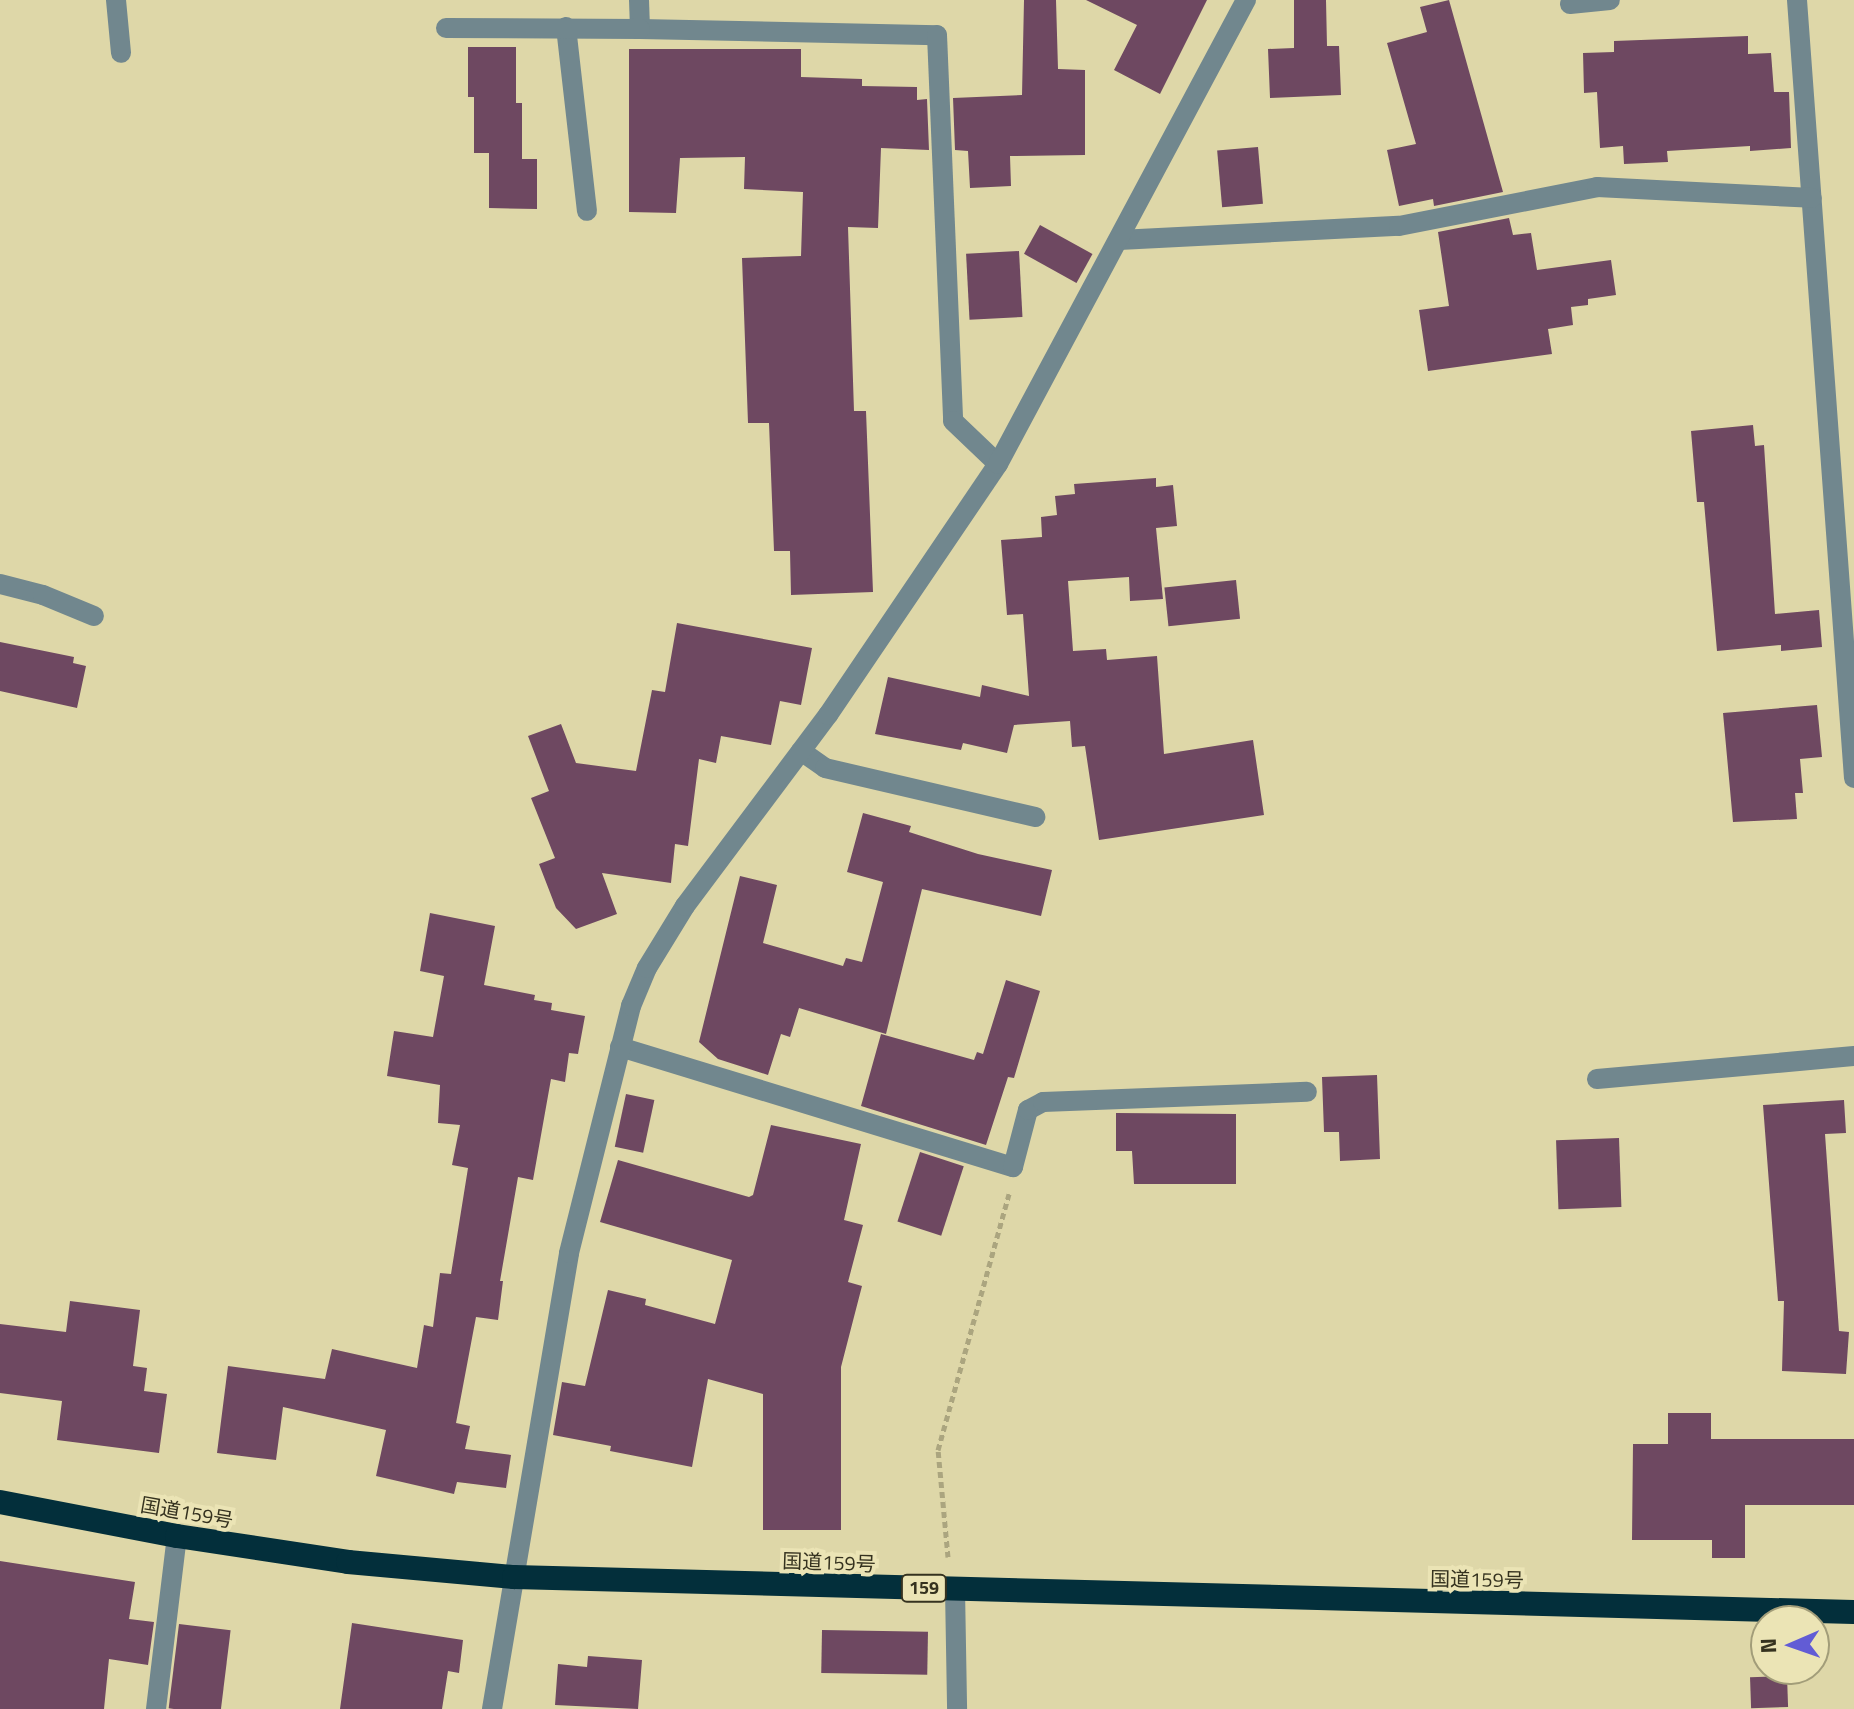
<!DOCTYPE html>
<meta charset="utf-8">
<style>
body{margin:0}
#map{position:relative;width:1854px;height:1709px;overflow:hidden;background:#ded7a8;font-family:"Titillium Web","Noto Sans JP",sans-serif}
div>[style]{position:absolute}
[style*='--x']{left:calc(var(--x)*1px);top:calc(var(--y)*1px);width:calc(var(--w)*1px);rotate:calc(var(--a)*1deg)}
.building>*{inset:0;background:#6e4861;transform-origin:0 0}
.path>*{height:5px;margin-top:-2.5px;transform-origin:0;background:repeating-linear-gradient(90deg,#aba57f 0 6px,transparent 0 10px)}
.minor>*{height:20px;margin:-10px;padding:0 10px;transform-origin:10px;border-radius:10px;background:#71878e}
.highway>*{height:24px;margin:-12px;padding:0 12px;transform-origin:12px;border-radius:12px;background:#032f3b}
span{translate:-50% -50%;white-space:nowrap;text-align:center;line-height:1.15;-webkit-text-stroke:8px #ebe4b5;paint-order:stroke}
.shield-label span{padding:2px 6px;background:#ebe4b5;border:2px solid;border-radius:6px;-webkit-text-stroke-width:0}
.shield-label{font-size:18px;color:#35321f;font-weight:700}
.street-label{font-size:20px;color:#35321f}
.north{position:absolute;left:1750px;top:1605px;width:80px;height:80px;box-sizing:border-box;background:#ebe4b5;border:2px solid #a29d79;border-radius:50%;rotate:268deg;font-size:22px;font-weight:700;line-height:32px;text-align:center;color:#35321f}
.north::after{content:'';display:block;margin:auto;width:28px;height:36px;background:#625cd5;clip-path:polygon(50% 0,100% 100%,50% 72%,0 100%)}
</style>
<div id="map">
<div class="building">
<div style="clip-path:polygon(1024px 0,1056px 0,1058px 69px,1085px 70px,1085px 155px,1010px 156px,1011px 186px,970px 188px,968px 151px,955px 150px,953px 98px,1022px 95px)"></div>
<div style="clip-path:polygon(1086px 0,1207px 0,1160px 94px,1114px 70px,1137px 25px)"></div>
<div style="clip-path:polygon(1294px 0,1326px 0,1327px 46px,1339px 46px,1341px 95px,1270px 98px,1268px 49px,1294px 48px)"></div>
<div style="clip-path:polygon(1449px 0,1503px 192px,1434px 206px,1433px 199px,1399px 206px,1387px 150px,1416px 144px,1387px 43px,1427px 32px,1420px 7px)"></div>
<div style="clip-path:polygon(1748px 36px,1748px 54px,1771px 53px,1774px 92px,1789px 92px,1791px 148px,1750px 151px,1750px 146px,1667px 151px,1668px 162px,1624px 164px,1623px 146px,1600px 148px,1597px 92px,1584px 93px,1583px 53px,1614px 52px,1614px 41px)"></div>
<div style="clip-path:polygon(468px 47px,516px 47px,516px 103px,522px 103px,522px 159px,537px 159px,537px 209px,489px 208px,489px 153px,474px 153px,474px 97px,468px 97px)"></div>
<div style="clip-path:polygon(629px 49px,801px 49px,801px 77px,862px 79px,862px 86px,917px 87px,917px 100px,927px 99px,929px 150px,881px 148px,878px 228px,848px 227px,854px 411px,866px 411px,873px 592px,791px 595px,790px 551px,774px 551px,769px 423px,748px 423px,742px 258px,801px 256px,803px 192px,744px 189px,745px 157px,680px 158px,676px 213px,629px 212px)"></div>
<div style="left:1258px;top:147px;width:57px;height:41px;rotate:85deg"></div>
<div style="clip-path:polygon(1509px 218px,1513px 235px,1531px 233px,1537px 270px,1611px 260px,1616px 295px,1588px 299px,1588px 305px,1571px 307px,1573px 325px,1548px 329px,1552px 354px,1428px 371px,1419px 310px,1449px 306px,1438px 232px)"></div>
<div style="left:1040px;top:225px;width:60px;height:33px;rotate:29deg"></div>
<div style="left:1019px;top:251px;width:66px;height:53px;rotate:87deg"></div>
<div style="clip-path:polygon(1753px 425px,1755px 446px,1764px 445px,1775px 614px,1819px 610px,1822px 647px,1781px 651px,1781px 645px,1717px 651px,1704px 502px,1697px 502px,1691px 431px)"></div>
<div style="clip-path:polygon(1156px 478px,1156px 487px,1173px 485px,1177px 526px,1156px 528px,1163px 599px,1130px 601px,1129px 577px,1068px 581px,1073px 651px,1106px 649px,1107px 660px,1157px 656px,1164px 754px,1253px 740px,1264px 815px,1099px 840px,1085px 746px,1072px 747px,1070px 721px,1014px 725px,1007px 753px,963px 743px,961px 750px,875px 734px,888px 677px,980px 697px,982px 685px,1029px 696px,1023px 614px,1007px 615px,1001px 540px,1042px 537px,1041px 517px,1057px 515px,1055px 496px,1075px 494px,1074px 484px)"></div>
<div style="left:1236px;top:580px;width:39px;height:72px;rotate:84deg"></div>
<div style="clip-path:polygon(677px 623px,812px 648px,801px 705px,780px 701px,771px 745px,721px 736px,716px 763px,699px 759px,688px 846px,675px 844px,671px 883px,602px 873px,617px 914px,576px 929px,556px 908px,539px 864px,555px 858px,531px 798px,549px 791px,528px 736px,561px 724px,576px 763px,636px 771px,652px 690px,665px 692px)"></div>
<div style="clip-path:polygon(0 642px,74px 657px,73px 663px,86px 666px,77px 708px,0 691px)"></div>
<div style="clip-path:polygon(1817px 705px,1822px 757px,1800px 759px,1803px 793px,1795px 793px,1797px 819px,1733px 822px,1723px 713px)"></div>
<div style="clip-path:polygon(863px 813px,911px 826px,909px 832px,978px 854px,1052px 870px,1041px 916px,922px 889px,886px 1034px,799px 1008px,790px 1037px,781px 1034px,768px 1075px,718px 1059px,699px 1042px,740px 876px,777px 885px,763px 943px,843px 966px,846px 958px,862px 962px,883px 882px,847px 872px)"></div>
<div style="clip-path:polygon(430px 913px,495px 926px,484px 985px,535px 995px,534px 1000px,552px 1003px,551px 1010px,585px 1016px,578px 1054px,569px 1053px,565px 1082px,551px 1079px,533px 1180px,518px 1177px,500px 1281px,503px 1281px,498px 1320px,476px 1317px,456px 1423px,470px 1426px,465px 1449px,511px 1455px,506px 1488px,457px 1482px,454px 1494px,376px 1476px,386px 1430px,283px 1407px,276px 1460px,217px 1453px,228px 1366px,325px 1379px,332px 1349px,417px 1368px,424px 1325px,433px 1327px,440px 1273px,451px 1274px,468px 1168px,452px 1165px,460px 1125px,438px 1123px,440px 1085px,387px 1076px,394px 1031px,433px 1037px,444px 976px,420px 971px)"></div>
<div style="clip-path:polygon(1006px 980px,1040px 991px,1014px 1078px,1008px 1077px,986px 1145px,861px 1106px,881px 1034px,974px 1060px,977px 1052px,983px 1054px)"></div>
<div style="clip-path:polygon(1377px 1075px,1380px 1159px,1340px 1161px,1339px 1132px,1324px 1132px,1322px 1077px)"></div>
<div style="left:626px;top:1094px;width:29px;height:54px;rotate:12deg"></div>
<div style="clip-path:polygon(1844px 1100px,1846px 1133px,1825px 1134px,1839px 1331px,1849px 1332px,1846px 1374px,1782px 1371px,1784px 1301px,1778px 1301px,1763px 1105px)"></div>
<div style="clip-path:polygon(1116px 1113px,1236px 1114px,1236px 1184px,1134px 1184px,1132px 1151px,1116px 1151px)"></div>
<div style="clip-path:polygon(771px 1125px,861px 1144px,844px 1220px,863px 1225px,848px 1282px,862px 1286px,841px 1367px,841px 1530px,763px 1530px,763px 1394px,708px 1379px,692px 1467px,610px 1451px,611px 1446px,553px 1435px,562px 1382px,585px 1386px,608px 1290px,646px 1299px,645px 1305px,715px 1324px,732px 1260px,600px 1222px,618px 1160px,749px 1197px,753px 1195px)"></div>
<div style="left:1619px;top:1138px;width:69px;height:63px;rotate:88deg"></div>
<div style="left:920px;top:1152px;width:46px;height:73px;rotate:18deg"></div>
<div style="clip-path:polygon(70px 1301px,140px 1310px,133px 1366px,147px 1368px,144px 1391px,167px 1394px,159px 1453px,57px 1440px,62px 1401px,0 1393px,0 1324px,66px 1332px)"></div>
<div style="clip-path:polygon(1668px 1413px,1711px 1413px,1711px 1439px,1854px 1439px,1854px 1505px,1745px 1505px,1745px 1558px,1712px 1558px,1712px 1540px,1632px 1540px,1633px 1444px,1668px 1444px)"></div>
<div style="clip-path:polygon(0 1561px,135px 1582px,129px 1619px,154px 1622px,148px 1665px,109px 1659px,104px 1709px,0 1709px)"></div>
<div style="clip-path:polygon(352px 1623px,463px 1640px,459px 1673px,448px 1671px,442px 1709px,340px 1709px)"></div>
<div style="left:179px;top:1624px;width:52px;height:85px;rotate:7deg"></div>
<div style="left:822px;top:1630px;width:106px;height:43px;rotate:1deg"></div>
<div style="clip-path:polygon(588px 1656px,642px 1660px,638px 1709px,555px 1705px,558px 1664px,587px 1667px)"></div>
<div style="left:1787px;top:1676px;width:31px;height:37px;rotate:88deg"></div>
</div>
<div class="path">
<div style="--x:948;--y:1557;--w:107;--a:-95.3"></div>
<div style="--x:938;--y:1450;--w:266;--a:-74.5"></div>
</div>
<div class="minor">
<div style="--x:116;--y:0;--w:53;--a:84.6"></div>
<div style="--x:639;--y:0;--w:29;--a:88"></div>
<div style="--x:640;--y:29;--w:297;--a:1.2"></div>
<div style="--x:937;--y:35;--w:386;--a:87.6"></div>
<div style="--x:953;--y:421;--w:62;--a:43.7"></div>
<div style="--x:1797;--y:0;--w:780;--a:85.81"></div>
<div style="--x:1570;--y:4;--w:40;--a:-5.7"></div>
<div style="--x:566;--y:27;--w:185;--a:83.5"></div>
<div style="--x:446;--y:28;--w:194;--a:0.3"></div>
<div style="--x:1119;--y:240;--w:280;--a:-2.9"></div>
<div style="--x:1399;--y:226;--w:202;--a:-11.1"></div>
<div style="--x:1597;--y:187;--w:215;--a:2.9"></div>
<div style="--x:0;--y:584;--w:44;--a:14.3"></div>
<div style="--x:43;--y:595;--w:55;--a:22.4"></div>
<div style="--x:801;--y:751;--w:29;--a:35"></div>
<div style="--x:825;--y:768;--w:216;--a:13.1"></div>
<div style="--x:620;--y:1047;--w:411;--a:17"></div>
<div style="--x:1013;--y:1167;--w:59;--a:-75.3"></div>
<div style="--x:1028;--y:1110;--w:17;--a:-28"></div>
<div style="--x:1043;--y:1102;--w:264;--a:-2.2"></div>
<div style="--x:1597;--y:1079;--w:258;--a:-5.1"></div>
<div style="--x:955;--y:1589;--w:120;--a:89"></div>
<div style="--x:156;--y:1709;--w:174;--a:-83.1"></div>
<div style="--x:492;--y:1709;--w:462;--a:-80.4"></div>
<div style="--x:569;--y:1253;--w:255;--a:-75.9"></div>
<div style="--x:631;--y:1006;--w:41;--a:-67.2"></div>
<div style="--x:647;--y:968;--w:73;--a:-58.5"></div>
<div style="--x:685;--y:906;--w:239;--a:-53.2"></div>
<div style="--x:828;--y:715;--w:303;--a:-55.9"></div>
<div style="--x:998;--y:464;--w:526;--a:-61.88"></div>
</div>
<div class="highway">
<div style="--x:0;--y:1502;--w:180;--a:10.9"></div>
<div style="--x:177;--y:1536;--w:173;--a:8.6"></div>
<div style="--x:348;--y:1562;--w:167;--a:5.2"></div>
<div style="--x:514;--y:1577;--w:1340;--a:1.5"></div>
</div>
<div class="shield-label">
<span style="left:924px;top:1588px">159</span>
</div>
<div class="street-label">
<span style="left:187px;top:1512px;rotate:10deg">国道159号</span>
<span style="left:829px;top:1562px;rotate:2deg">国道159号</span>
<span style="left:1477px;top:1579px;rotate:1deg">国道159号</span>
</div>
<div class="north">N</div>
</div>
